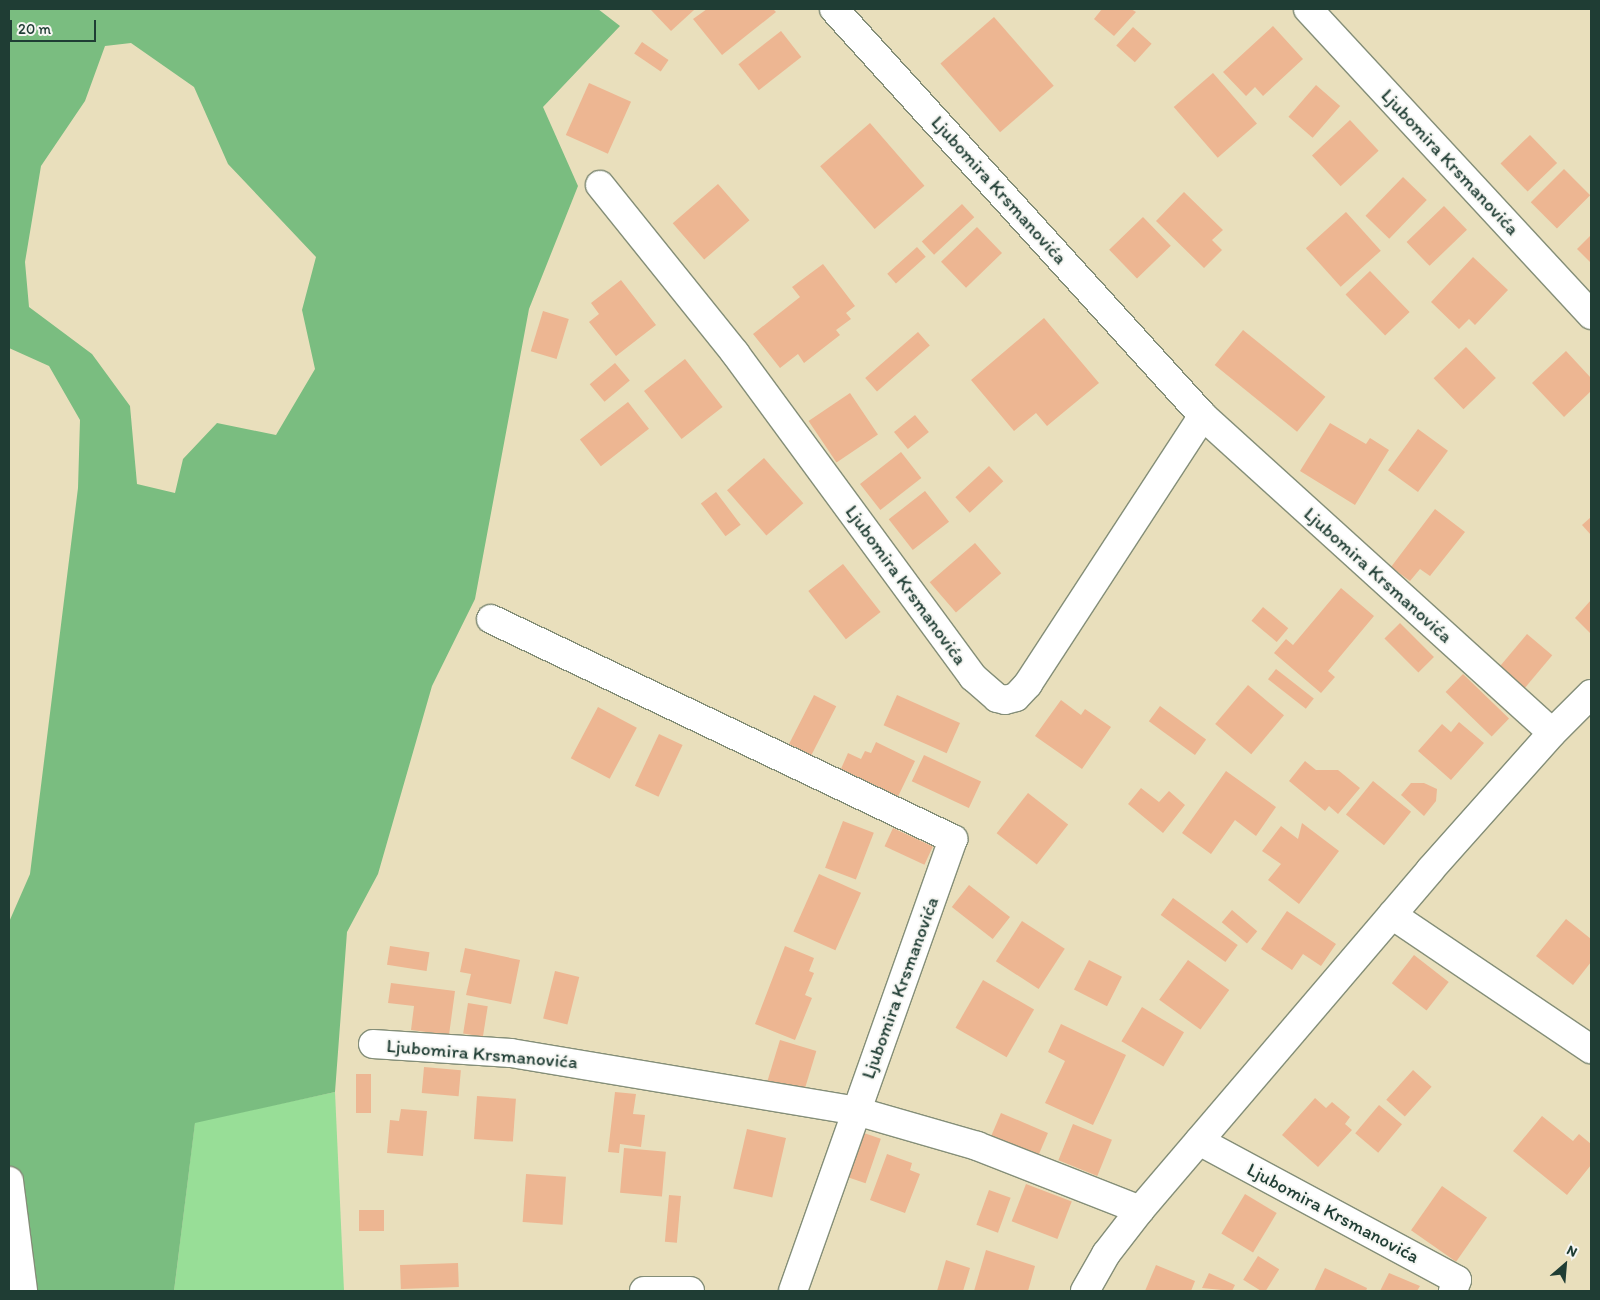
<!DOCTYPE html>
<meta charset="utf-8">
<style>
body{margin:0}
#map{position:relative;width:1600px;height:1300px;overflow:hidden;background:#e9dfbc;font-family:Itim,sans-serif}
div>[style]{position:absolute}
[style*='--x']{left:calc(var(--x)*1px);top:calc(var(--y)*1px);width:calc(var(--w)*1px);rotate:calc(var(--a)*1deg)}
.green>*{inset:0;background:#98de97}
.forest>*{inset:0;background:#7abd80}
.building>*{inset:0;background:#edb692;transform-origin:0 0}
.roads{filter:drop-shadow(1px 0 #848e78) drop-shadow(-1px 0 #848e78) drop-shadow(0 1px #848e78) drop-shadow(0 -1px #848e78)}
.minor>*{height:28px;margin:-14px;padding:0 14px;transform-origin:14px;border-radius:14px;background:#fff}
span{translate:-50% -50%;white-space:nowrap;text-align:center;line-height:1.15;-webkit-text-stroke:4px #f6f6f2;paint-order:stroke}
.street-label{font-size:19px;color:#1f3d34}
.frame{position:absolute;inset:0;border:10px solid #1f3d34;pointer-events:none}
.north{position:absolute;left:1540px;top:1240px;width:50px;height:50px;-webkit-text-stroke:4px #f6f6f2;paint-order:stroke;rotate:27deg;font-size:14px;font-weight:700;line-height:20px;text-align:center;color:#1f3d34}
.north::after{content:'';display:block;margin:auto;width:18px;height:22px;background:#1f3d34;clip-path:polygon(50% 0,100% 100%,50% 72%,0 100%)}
.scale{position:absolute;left:10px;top:20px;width:86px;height:22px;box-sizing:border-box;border:2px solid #1f3d34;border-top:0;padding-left:6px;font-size:15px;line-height:18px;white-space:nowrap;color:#1f3d34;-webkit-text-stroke:4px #f6f6f2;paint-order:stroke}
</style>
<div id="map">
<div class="green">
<div style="clip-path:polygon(335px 1092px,344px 1291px,174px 1291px,195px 1122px)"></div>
</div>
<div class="forest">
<div style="clip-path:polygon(evenodd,9px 9px,598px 9px,620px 26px,543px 107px,578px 186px,529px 309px,475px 599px,432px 686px,378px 874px,347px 932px,335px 1092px,195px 1123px,174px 1291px,9px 1291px,9px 922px,30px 874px,78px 488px,80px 420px,49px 366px,9px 348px,9px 9px,131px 43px,194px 87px,228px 164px,316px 257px,302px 310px,315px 369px,276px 435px,217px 423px,183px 459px,175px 493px,137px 484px,130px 406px,92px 354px,29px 307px,25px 262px,41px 166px,85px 101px,105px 46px,131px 43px)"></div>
</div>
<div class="building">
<div style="clip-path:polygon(650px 9px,693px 9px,694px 10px,671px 31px)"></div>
<div style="clip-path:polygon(707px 9px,773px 9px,776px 12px,722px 55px,693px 19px)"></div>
<div style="clip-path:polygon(1102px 9px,1131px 9px,1136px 12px,1114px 36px,1094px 19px)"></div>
<div style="left:994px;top:17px;width:91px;height:71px;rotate:49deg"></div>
<div style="clip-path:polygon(1273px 26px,1303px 59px,1263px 96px,1255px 87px,1246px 96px,1223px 72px)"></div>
<div style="left:1133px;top:27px;width:25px;height:25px;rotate:42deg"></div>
<div style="left:781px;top:31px;width:33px;height:54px;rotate:52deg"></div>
<div style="left:642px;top:42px;width:32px;height:14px;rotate:34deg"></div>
<div style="left:1213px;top:73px;width:67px;height:52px;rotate:49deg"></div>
<div style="left:589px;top:83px;width:46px;height:57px;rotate:24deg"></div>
<div style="left:1316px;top:85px;width:32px;height:42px;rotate:41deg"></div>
<div style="left:1350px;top:120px;width:42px;height:52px;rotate:47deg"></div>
<div style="left:870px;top:123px;width:83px;height:66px;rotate:49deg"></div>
<div style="left:1530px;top:135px;width:39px;height:41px;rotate:46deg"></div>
<div style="left:1564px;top:169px;width:37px;height:47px;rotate:45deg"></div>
<div style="left:1403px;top:177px;width:33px;height:54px;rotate:44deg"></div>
<div style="left:718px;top:184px;width:48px;height:60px;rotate:49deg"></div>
<div style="clip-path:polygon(1184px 192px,1223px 230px,1212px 240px,1222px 250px,1204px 268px,1156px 221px)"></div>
<div style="left:962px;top:204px;width:18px;height:55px;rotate:47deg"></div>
<div style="left:1444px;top:206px;width:33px;height:52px;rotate:46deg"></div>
<div style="left:1346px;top:212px;width:52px;height:54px;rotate:48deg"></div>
<div style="left:1143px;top:217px;width:40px;height:47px;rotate:46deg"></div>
<div style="left:977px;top:227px;width:36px;height:50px;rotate:46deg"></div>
<div style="clip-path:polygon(1591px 235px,1591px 263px,1577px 249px)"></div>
<div style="left:917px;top:247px;width:13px;height:40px;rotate:48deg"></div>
<div style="clip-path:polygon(1473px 257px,1508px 290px,1475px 325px,1469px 319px,1459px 329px,1431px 302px)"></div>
<div style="clip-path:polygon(823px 264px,855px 306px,846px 313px,851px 319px,836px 330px,840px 335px,804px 363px,798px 354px,780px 368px,753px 334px,800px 297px,792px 287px)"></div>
<div style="left:1370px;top:271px;width:57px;height:34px;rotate:46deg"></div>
<div style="clip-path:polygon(621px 280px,656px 325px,616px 356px,589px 322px,599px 314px,591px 303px)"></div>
<div style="left:543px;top:311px;width:27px;height:42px;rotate:17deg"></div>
<div style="clip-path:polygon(1044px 318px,1099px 383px,1047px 426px,1036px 413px,1014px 431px,971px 380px)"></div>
<div style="left:1243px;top:330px;width:106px;height:45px;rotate:39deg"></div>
<div style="left:918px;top:332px;width:18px;height:70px;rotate:49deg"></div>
<div style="left:1466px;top:347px;width:43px;height:45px;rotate:46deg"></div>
<div style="clip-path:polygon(1566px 351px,1591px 378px,1591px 391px,1564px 417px,1532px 383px)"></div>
<div style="left:685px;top:359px;width:61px;height:52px;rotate:52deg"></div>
<div style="left:615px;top:363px;width:23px;height:33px;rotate:50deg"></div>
<div style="left:850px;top:393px;width:50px;height:50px;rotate:56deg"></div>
<div style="left:628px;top:402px;width:34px;height:61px;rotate:52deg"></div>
<div style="left:915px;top:415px;width:22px;height:27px;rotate:51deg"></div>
<div style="clip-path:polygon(1330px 423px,1366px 444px,1370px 438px,1389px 450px,1355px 505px,1300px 471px)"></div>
<div style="left:1418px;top:429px;width:37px;height:51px;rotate:36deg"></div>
<div style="left:901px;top:452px;width:33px;height:52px;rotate:52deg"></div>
<div style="left:764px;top:458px;width:60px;height:49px;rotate:49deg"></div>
<div style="left:989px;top:466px;width:21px;height:46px;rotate:47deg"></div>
<div style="left:925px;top:491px;width:39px;height:46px;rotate:52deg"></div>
<div style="left:716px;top:492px;width:41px;height:19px;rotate:53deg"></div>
<div style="clip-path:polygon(1435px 509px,1465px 532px,1430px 576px,1420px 569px,1410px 581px,1391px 567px)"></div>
<div style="clip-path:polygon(1591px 517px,1591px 535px,1582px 525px)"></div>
<div style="left:975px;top:543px;width:40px;height:60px;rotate:49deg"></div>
<div style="left:843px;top:564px;width:61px;height:44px;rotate:52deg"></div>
<div style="clip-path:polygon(1341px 588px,1374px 616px,1328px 671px,1335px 677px,1321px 693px,1274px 653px,1286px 639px,1293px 645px)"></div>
<div style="clip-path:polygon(1591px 600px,1591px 634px,1575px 618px)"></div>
<div style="left:1263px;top:607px;width:33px;height:18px;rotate:40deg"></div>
<div style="left:1400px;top:623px;width:48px;height:22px;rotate:45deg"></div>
<div style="left:1527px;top:634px;width:33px;height:45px;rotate:40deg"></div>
<div style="left:1276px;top:669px;width:48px;height:13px;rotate:38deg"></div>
<div style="left:1463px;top:674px;width:64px;height:25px;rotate:44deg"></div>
<div style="left:1248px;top:685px;width:47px;height:51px;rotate:40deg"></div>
<div style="left:814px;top:695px;width:25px;height:55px;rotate:27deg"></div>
<div style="left:897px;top:695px;width:69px;height:33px;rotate:24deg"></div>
<div style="clip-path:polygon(1061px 700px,1081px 715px,1085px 709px,1111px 727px,1082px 769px,1035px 736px)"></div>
<div style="left:1160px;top:706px;width:57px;height:19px;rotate:36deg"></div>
<div style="left:598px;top:707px;width:44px;height:58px;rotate:28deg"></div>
<div style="clip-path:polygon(1459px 722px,1484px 743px,1451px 780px,1418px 751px,1442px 724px,1451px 732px)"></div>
<div style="left:659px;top:734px;width:26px;height:57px;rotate:25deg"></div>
<div style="clip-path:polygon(876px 742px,915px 761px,894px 805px,840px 771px,848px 753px,861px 759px,865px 751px,871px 753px)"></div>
<div style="left:924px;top:755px;width:63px;height:29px;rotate:25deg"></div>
<div style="clip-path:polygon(1305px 761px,1316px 770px,1338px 770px,1360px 788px,1338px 814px,1329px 806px,1325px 811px,1289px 781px)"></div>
<div style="clip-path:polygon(1226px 771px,1276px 807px,1256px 836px,1235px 820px,1211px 854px,1182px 833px)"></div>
<div style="left:1373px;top:781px;width:49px;height:43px;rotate:39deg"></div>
<div style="clip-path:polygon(1411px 783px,1424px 783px,1437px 789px,1436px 801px,1424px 816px,1401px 795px)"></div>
<div style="clip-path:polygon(1141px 788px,1159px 802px,1169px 791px,1185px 805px,1163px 833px,1128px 804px)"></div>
<div style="left:1028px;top:793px;width:51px;height:51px;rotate:38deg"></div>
<div style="left:843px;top:821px;width:33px;height:50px;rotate:21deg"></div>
<div style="clip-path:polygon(1302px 823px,1339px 851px,1299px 904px,1268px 880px,1281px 864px,1262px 851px,1281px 826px,1298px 839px)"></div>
<div style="left:893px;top:828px;width:44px;height:20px;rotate:25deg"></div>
<div style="left:819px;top:874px;width:46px;height:63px;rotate:24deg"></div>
<div style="left:969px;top:885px;width:52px;height:28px;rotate:38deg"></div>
<div style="left:1173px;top:898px;width:80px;height:21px;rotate:36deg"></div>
<div style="left:1232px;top:910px;width:33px;height:16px;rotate:40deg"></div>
<div style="clip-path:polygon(1287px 911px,1336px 944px,1321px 966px,1303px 954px,1292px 970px,1261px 949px)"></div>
<div style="clip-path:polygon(1566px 919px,1591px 939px,1591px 962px,1573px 985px,1536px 956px)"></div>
<div style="left:1022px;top:921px;width:51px;height:48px;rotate:33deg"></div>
<div style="left:390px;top:946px;width:40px;height:19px;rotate:9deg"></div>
<div style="clip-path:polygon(785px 946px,814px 958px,809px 971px,814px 973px,805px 995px,812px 998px,795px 1040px,755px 1024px)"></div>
<div style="clip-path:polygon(465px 948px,520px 960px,511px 1004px,466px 995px,471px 974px,460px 972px)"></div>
<div style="left:1414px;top:955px;width:44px;height:36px;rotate:38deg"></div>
<div style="left:1089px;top:960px;width:37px;height:33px;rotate:27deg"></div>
<div style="left:1188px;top:960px;width:51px;height:49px;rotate:36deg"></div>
<div style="left:555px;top:971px;width:25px;height:49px;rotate:14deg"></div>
<div style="left:983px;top:980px;width:59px;height:55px;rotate:30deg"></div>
<div style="clip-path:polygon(391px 983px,455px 991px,449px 1035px,411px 1030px,414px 1006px,388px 1003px)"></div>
<div style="left:468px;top:1003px;width:20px;height:31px;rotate:9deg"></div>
<div style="left:1142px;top:1007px;width:49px;height:40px;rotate:31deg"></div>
<div style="clip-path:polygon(1061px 1024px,1126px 1055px,1093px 1125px,1045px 1103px,1065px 1061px,1048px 1052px)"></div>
<div style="left:780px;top:1040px;width:38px;height:44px;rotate:17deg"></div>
<div style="left:424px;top:1067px;width:37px;height:26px;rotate:5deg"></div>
<div style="left:1413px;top:1070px;width:25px;height:40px;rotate:42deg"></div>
<div style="left:356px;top:1074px;width:15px;height:39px"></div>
<div style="clip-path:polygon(615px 1092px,636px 1094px,633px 1114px,645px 1115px,641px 1147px,620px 1144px,619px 1153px,608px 1152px)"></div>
<div style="left:477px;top:1096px;width:39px;height:43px;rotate:4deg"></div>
<div style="clip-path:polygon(1315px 1098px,1326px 1108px,1332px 1102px,1350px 1117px,1345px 1124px,1352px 1130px,1318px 1167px,1282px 1135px)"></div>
<div style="left:1379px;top:1105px;width:30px;height:37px;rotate:40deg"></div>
<div style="clip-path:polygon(401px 1109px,427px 1111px,423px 1156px,387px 1153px,390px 1120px,399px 1121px)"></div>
<div style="left:1001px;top:1113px;width:51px;height:27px;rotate:23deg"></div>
<div style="clip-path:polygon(1542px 1116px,1573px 1141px,1579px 1134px,1591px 1144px,1591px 1165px,1567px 1195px,1513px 1151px)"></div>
<div style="left:1073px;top:1124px;width:42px;height:39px;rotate:22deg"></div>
<div style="left:747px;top:1129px;width:40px;height:61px;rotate:13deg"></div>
<div style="left:861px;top:1132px;width:21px;height:47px;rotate:19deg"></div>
<div style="left:624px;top:1148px;width:42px;height:45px;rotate:5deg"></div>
<div style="clip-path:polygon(887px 1154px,912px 1163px,910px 1170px,920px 1174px,905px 1213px,870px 1200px)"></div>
<div style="left:526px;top:1174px;width:40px;height:48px;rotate:4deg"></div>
<div style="left:1026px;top:1184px;width:49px;height:40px;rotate:21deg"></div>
<div style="left:1442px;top:1186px;width:55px;height:54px;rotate:35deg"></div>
<div style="left:989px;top:1190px;width:23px;height:37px;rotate:20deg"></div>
<div style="left:1245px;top:1194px;width:37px;height:46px;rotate:31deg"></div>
<div style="left:669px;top:1195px;width:12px;height:47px;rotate:5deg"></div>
<div style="left:359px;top:1210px;width:25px;height:21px"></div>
<div style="clip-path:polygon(986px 1250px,1035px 1266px,1028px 1291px,974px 1291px)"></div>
<div style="left:1258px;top:1256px;width:25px;height:28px;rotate:32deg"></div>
<div style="clip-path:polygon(946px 1260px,970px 1268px,963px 1291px,937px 1291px)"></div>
<div style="left:458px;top:1263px;width:24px;height:58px;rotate:88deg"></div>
<div style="clip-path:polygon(1156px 1265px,1195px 1281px,1191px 1291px,1145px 1291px)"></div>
<div style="clip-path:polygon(1325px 1268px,1367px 1288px,1366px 1291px,1314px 1291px)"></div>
<div style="clip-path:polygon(1209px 1273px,1235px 1285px,1232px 1291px,1202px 1288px)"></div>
<div style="clip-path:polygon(1389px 1273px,1420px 1286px,1417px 1291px,1380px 1291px)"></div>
</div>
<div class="roads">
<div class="minor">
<div style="--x:834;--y:9;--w:549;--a:47.8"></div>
<div style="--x:1203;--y:416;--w:471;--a:42.2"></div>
<div style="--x:1308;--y:9;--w:417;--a:47.2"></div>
<div style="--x:600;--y:185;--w:216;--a:51.2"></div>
<div style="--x:735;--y:353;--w:402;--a:53.7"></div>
<div style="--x:973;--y:677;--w:32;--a:41"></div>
<div style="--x:997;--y:698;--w:8;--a:14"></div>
<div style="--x:1005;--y:700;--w:11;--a:-15"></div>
<div style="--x:1016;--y:697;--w:18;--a:-47"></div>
<div style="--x:1028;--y:684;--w:320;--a:-56.9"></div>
<div style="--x:491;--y:619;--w:512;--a:25.46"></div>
<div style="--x:953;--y:839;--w:479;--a:109.5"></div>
<div style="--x:1392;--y:915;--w:240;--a:34"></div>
<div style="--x:373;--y:1044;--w:138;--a:3.7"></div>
<div style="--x:511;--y:1053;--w:350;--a:9.5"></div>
<div style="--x:856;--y:1111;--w:126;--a:16.1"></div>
<div style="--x:977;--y:1146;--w:175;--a:21.4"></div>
<div style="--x:1199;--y:1141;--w:293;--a:28.3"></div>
<div style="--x:1457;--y:1280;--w:12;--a:110"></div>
<div style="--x:9;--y:1181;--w:111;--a:82.7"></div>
<div style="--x:644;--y:1291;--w:46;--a:0"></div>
<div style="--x:1085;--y:1291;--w:43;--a:-60.4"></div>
<div style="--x:1106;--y:1254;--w:56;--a:-52.3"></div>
<div style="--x:1140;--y:1210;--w:447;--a:-49.5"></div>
<div style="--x:1430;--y:870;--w:183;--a:-48.3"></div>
<div style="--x:1552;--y:733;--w:55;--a:-45"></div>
</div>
</div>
<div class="street-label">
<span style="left:1450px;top:162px;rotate:47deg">Ljubomira Krsmanovića</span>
<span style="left:999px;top:190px;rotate:48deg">Ljubomira Krsmanovića</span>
<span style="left:1378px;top:575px;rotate:42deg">Ljubomira Krsmanovića</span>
<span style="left:906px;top:585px;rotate:54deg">Ljubomira Krsmanovića</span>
<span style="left:900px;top:988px;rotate:-70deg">Ljubomira Krsmanovića</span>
<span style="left:482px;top:1054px;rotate:5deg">Ljubomira Krsmanovića</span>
<span style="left:1333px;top:1213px;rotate:28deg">Ljubomira Krsmanovića</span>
</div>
<div class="frame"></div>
<div class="north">N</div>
<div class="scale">20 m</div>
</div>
